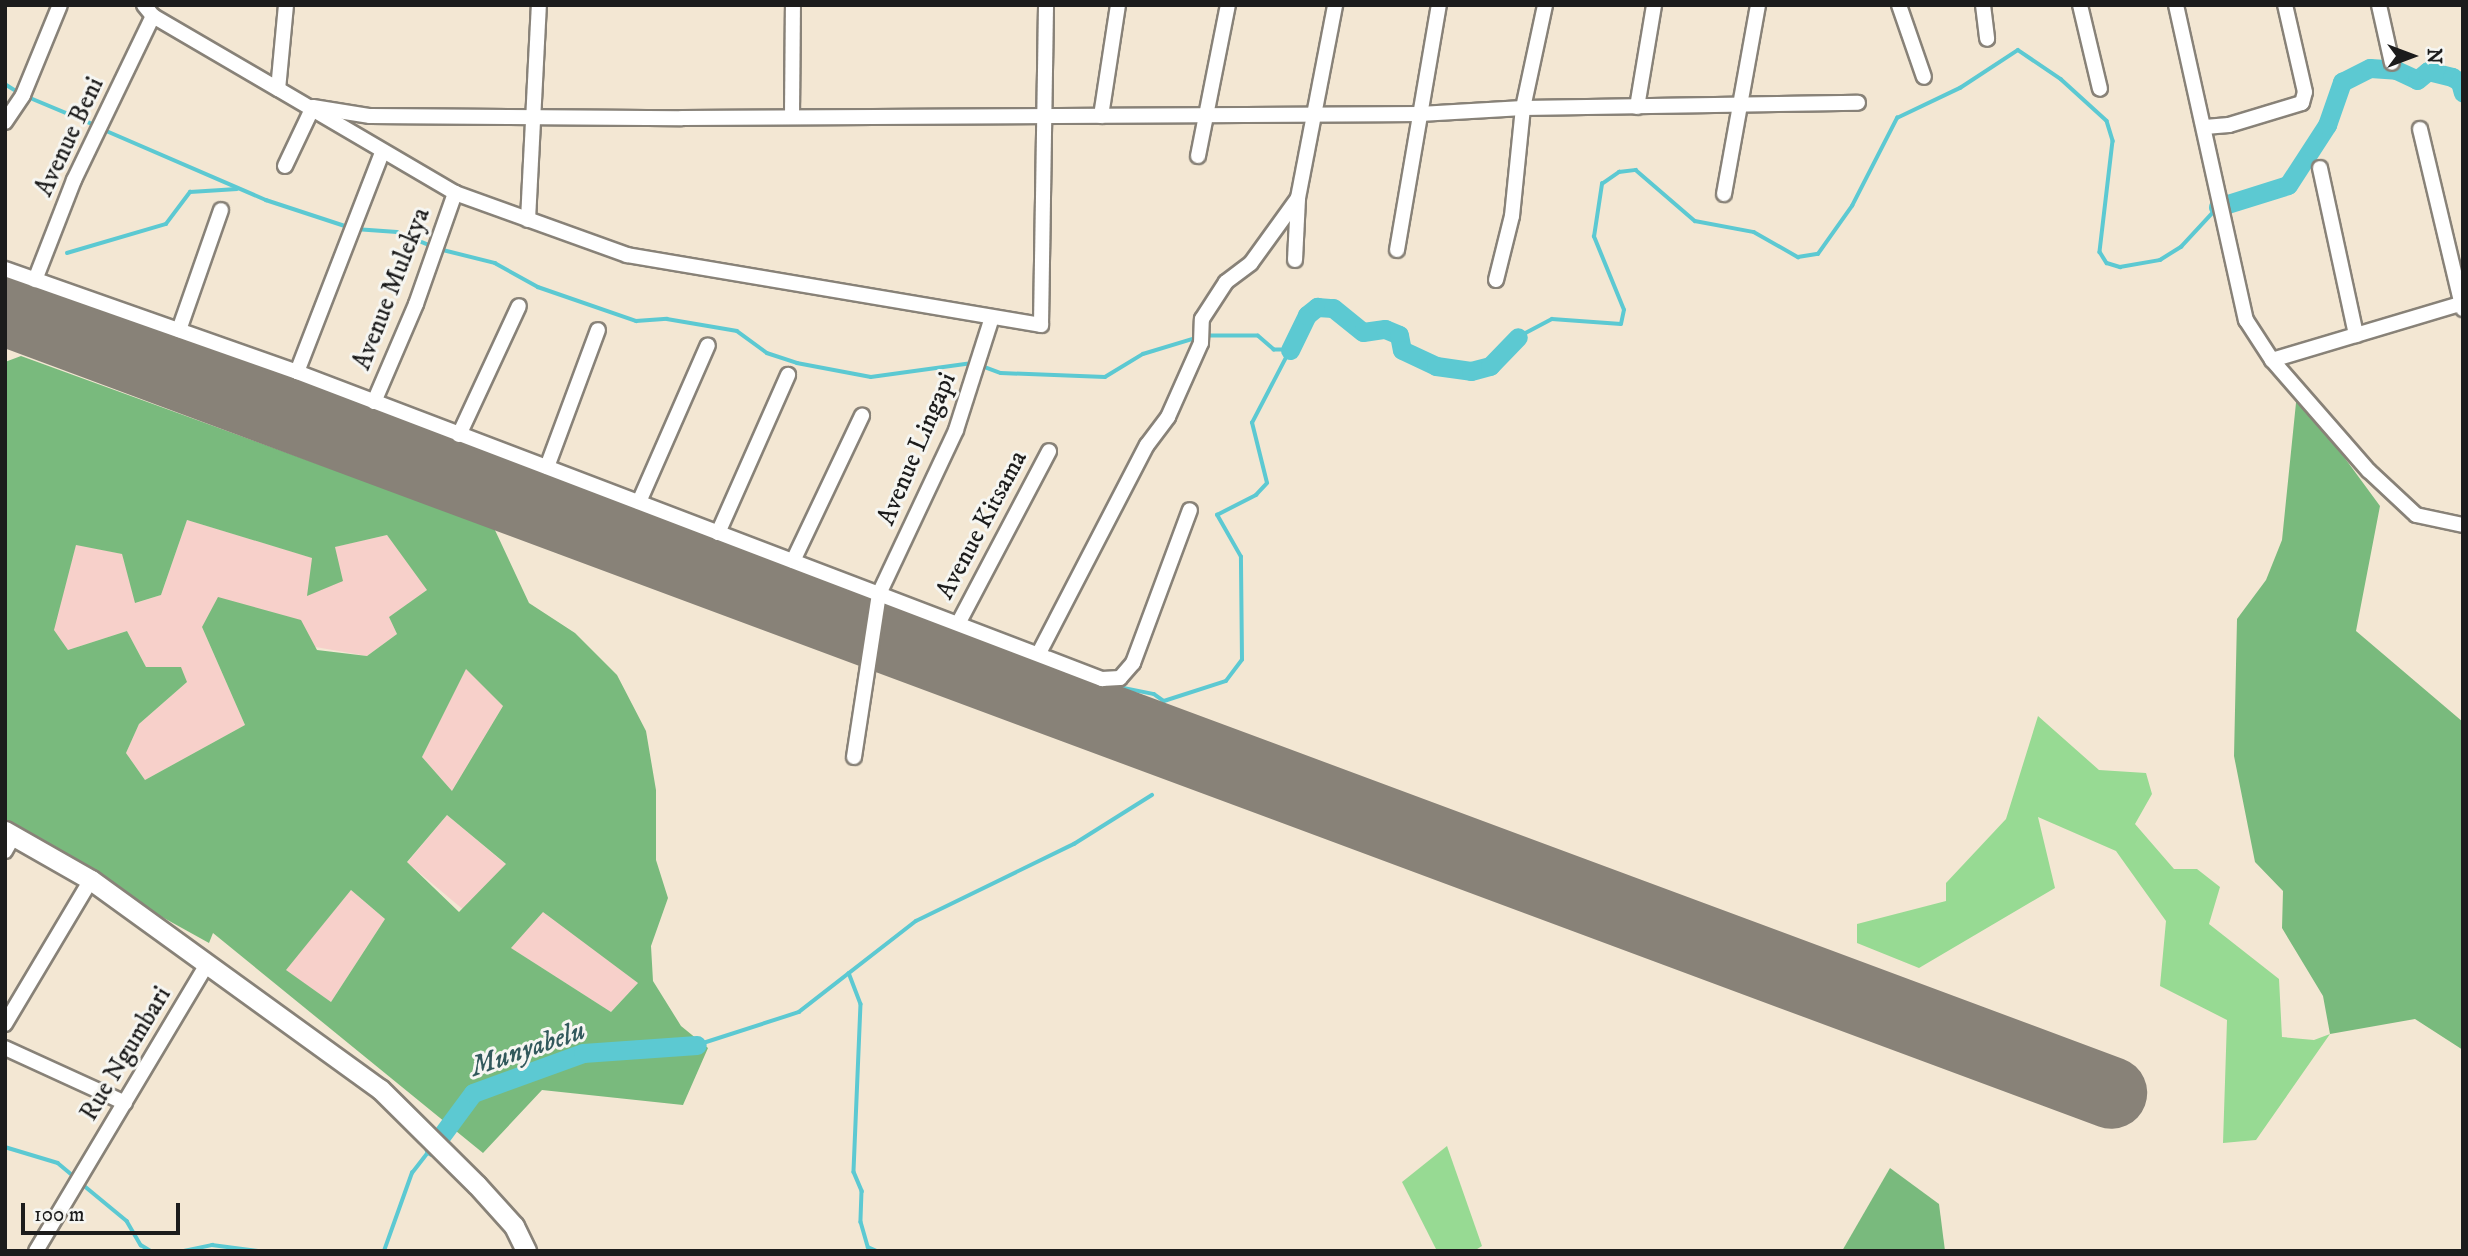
<!DOCTYPE html>
<style>
body{margin:0}
#map{position:relative;width:2468px;height:1256px;overflow:hidden;background:#f3e7d3;font-family:"IM FELL DW Pica",serif}
div>[style]{position:absolute}
[style*='--x']{left:calc(var(--x)*1px);top:calc(var(--y)*1px);width:calc(var(--w)*1px);rotate:calc(var(--a)*1deg)}
.built>*{inset:0;background:#f7d0ca;transform-origin:0 0}
.green>*{inset:0;background:#97da93}
.forest>*{inset:0;background:#79ba7d}
.stream>*{height:3.5px;margin:-1.75px;padding:0 1.75px;transform-origin:1.75px;border-radius:1.75px;background:#5cc9d2}
.river>*{height:19px;margin:-9.5px;padding:0 9.5px;transform-origin:9.5px;border-radius:9.5px;background:#5cc9d2}
.runway>*{height:72px;margin:-36px;padding:0 36px;transform-origin:36px;border-radius:36px;background:#888278}
.roads{filter:drop-shadow(2px 0 #888278) drop-shadow(-2px 0 #888278) drop-shadow(0 2px #888278) drop-shadow(0 -2px #888278)}
.minor>*{height:14px;margin:-7px;padding:0 7px;transform-origin:7px;border-radius:7px;background:#fff}
.highway>*{height:19px;margin:-9.5px;padding:0 9.5px;transform-origin:9.5px;border-radius:9.5px;background:#fff}
span{translate:-50% -50%;white-space:nowrap;text-align:center;line-height:1.15;-webkit-text-stroke:6px #f6f6f2;paint-order:stroke}
.street-label{font-size:26px;color:#1c1c1c}
.water-label{font-size:28px;color:#32595c;font-style:italic}
.frame{position:absolute;inset:0;border:7px solid #1c1c1c;pointer-events:none}
.north{position:absolute;left:2377px;top:21px;width:70px;height:70px;-webkit-text-stroke:5px #f6f6f2;paint-order:stroke;rotate:90deg;font-size:19px;font-weight:700;line-height:28px;text-align:center;color:#1c1c1c}
.north::after{content:'';display:block;margin:auto;width:24px;height:32px;background:#1c1c1c;clip-path:polygon(50% 0,100% 100%,50% 72%,0 100%)}
.scale{position:absolute;left:21px;top:1203px;width:159px;height:32px;box-sizing:border-box;border:4px solid #1c1c1c;border-top:0;padding-left:9px;font-size:21px;line-height:24px;white-space:nowrap;color:#1c1c1c;-webkit-text-stroke:5px #f6f6f2;paint-order:stroke}
</style>
<div id="map">
<div class="built">
<div style="clip-path:polygon(187px 520px,313px 558px,308px 595px,334px 547px,387px 535px,428px 590px,389px 617px,397px 634px,367px 656px,202px 627px,245px 725px,145px 780px,126px 753px,139px 724px,187px 682px,146px 667px,127px 631px,68px 650px,53px 630px,76px 544px,122px 554px,136px 603px,161px 595px)"></div>
<div style="clip-path:polygon(466px 668px,503px 706px,453px 792px,422px 757px)"></div>
<div style="left:447px;top:815px;width:77px;height:62px;rotate:40deg"></div>
<div style="clip-path:polygon(351px 890px,385px 919px,331px 1002px,285px 970px)"></div>
<div style="clip-path:polygon(543px 911px,638px 983px,611px 1012px,511px 948px)"></div>
</div>
<div class="green">
<div style="clip-path:polygon(2038px 716px,2099px 770px,2146px 773px,2152px 794px,2135px 824px,2174px 869px,2197px 869px,2220px 887px,2209px 924px,2279px 979px,2282px 1037px,2314px 1040px,2330px 1034px,2256px 1140px,2223px 1143px,2227px 1020px,2160px 986px,2166px 921px,2116px 851px,2038px 817px,2055px 888px,1919px 968px,1857px 943px,1857px 924px,1946px 901px,1946px 883px,2006px 819px)"></div>
<div style="clip-path:polygon(1447px 1146px,1482px 1246px,1474px 1251px,1437px 1251px,1402px 1182px)"></div>
</div>
<div class="forest">
<div style="clip-path:polygon(evenodd,21px 356px,494px 528px,529px 603px,575px 633px,617px 675px,646px 731px,656px 790px,656px 860px,668px 898px,651px 946px,653px 981px,681px 1026px,708px 1048px,683px 1105px,542px 1090px,483px 1153px,213px 933px,209px 943px,5px 830px,5px 362px,21px 356px,187px 520px,312px 558px,307px 596px,343px 581px,335px 547px,387px 535px,427px 590px,389px 617px,397px 634px,367px 656px,317px 650px,301px 620px,218px 597px,202px 627px,245px 725px,145px 780px,126px 753px,139px 724px,187px 682px,181px 667px,146px 667px,127px 631px,68px 650px,54px 630px,76px 545px,122px 554px,135px 603px,161px 595px,187px 520px,21px 356px,466px 669px,503px 706px,452px 791px,422px 757px,466px 669px,21px 356px,447px 815px,506px 864px,459px 912px,407px 862px,447px 815px,21px 356px,351px 890px,385px 919px,331px 1002px,286px 970px,351px 890px,21px 356px,543px 912px,638px 983px,611px 1012px,511px 948px,543px 912px)"></div>
<div style="clip-path:polygon(2297px 393px,2380px 506px,2356px 631px,2463px 722px,2463px 1050px,2415px 1019px,2330px 1034px,2323px 996px,2282px 928px,2283px 891px,2255px 862px,2234px 756px,2237px 619px,2266px 580px,2282px 540px)"></div>
<div style="clip-path:polygon(1890px 1168px,1939px 1204px,1945px 1251px,1842px 1251px)"></div>
</div>
<div class="stream">
<div style="--x:5;--y:84;--w:15;--a:32"></div>
<div style="--x:28;--y:97;--w:73;--a:22.7"></div>
<div style="--x:102;--y:129;--w:179;--a:23.4"></div>
<div style="--x:266;--y:200;--w:86;--a:18.2"></div>
<div style="--x:355;--y:229;--w:42;--a:4.1"></div>
<div style="--x:397;--y:232;--w:38;--a:22"></div>
<div style="--x:439;--y:249;--w:58;--a:14"></div>
<div style="--x:495;--y:263;--w:49;--a:29.2"></div>
<div style="--x:538;--y:287;--w:104;--a:19.1"></div>
<div style="--x:636;--y:321;--w:31;--a:-4"></div>
<div style="--x:667;--y:319;--w:71;--a:9.7"></div>
<div style="--x:737;--y:331;--w:37;--a:36"></div>
<div style="--x:767;--y:353;--w:32;--a:18"></div>
<div style="--x:797;--y:363;--w:75;--a:10.7"></div>
<div style="--x:871;--y:377;--w:102;--a:-7.9"></div>
<div style="--x:67;--y:253;--w:103;--a:-16.3"></div>
<div style="--x:166;--y:224;--w:40;--a:-53"></div>
<div style="--x:190;--y:192;--w:47;--a:-3.7"></div>
<div style="--x:1518;--y:337;--w:38;--a:-28"></div>
<div style="--x:1552;--y:319;--w:69;--a:4.1"></div>
<div style="--x:1621;--y:324;--w:14;--a:-78"></div>
<div style="--x:1624;--y:310;--w:79;--a:-112.3"></div>
<div style="--x:1594;--y:237;--w:54;--a:-81.4"></div>
<div style="--x:1602;--y:184;--w:21;--a:-35"></div>
<div style="--x:1619;--y:172;--w:17;--a:-7"></div>
<div style="--x:1636;--y:170;--w:78;--a:40.8"></div>
<div style="--x:1695;--y:221;--w:60;--a:10.6"></div>
<div style="--x:1754;--y:232;--w:51;--a:29.6"></div>
<div style="--x:1798;--y:257;--w:20;--a:-9"></div>
<div style="--x:1818;--y:254;--w:59;--a:-54.7"></div>
<div style="--x:1852;--y:206;--w:99;--a:-62.9"></div>
<div style="--x:1897;--y:118;--w:70;--a:-25.5"></div>
<div style="--x:1960;--y:88;--w:69;--a:-33.2"></div>
<div style="--x:2018;--y:50;--w:52;--a:34"></div>
<div style="--x:2061;--y:79;--w:62;--a:42.4"></div>
<div style="--x:2107;--y:121;--w:21;--a:73"></div>
<div style="--x:2113;--y:141;--w:112;--a:96.7"></div>
<div style="--x:2100;--y:252;--w:13;--a:58"></div>
<div style="--x:2107;--y:263;--w:14;--a:17"></div>
<div style="--x:2120;--y:267;--w:41;--a:-9.9"></div>
<div style="--x:2160;--y:260;--w:25;--a:-32"></div>
<div style="--x:2181;--y:247;--w:54;--a:-47.2"></div>
<div style="--x:179;--y:338;--w:388;--a:20.3"></div>
<div style="--x:979;--y:365;--w:23;--a:20"></div>
<div style="--x:1001;--y:373;--w:104;--a:2.2"></div>
<div style="--x:1105;--y:377;--w:44;--a:-31.2"></div>
<div style="--x:1143;--y:354;--w:55;--a:-16.8"></div>
<div style="--x:1104;--y:684;--w:51;--a:11.3"></div>
<div style="--x:1154;--y:694;--w:12;--a:35"></div>
<div style="--x:1164;--y:701;--w:65;--a:-17.9"></div>
<div style="--x:1226;--y:681;--w:26;--a:-53"></div>
<div style="--x:1242;--y:660;--w:103;--a:-90.6"></div>
<div style="--x:1241;--y:557;--w:48;--a:-119.7"></div>
<div style="--x:1217;--y:515;--w:44;--a:-27.1"></div>
<div style="--x:1256;--y:495;--w:16;--a:-47"></div>
<div style="--x:1267;--y:483;--w:62;--a:-104"></div>
<div style="--x:1252;--y:423;--w:82;--a:-62.5"></div>
<div style="--x:1290;--y:350;--w:16;--a:180"></div>
<div style="--x:1274;--y:350;--w:21;--a:-139"></div>
<div style="--x:1258;--y:336;--w:54;--a:180"></div>
<div style="--x:849;--y:973;--w:33;--a:69"></div>
<div style="--x:861;--y:1004;--w:168;--a:92.4"></div>
<div style="--x:854;--y:1172;--w:21;--a:67"></div>
<div style="--x:862;--y:1191;--w:31;--a:92"></div>
<div style="--x:861;--y:1222;--w:26;--a:74"></div>
<div style="--x:868;--y:1247;--w:10;--a:24"></div>
<div style="--x:697;--y:1045;--w:107;--a:-17.9"></div>
<div style="--x:799;--y:1012;--w:148;--a:-37.9"></div>
<div style="--x:916;--y:921;--w:176;--a:-26"></div>
<div style="--x:1074;--y:844;--w:92;--a:-32.1"></div>
<div style="--x:5;--y:1147;--w:55;--a:16.8"></div>
<div style="--x:58;--y:1163;--w:23;--a:40"></div>
<div style="--x:81;--y:1183;--w:60;--a:39.6"></div>
<div style="--x:127;--y:1221;--w:28;--a:60"></div>
<div style="--x:141;--y:1245;--w:12;--a:31"></div>
<div style="--x:184;--y:1251;--w:29;--a:-12"></div>
<div style="--x:212;--y:1245;--w:46;--a:7.4"></div>
<div style="--x:384;--y:1251;--w:83;--a:-70.3"></div>
<div style="--x:412;--y:1173;--w:31;--a:-52"></div>
</div>
<div class="river">
<div style="--x:2218;--y:207;--w:73;--a:-17.4"></div>
<div style="--x:2288;--y:185;--w:72;--a:-57"></div>
<div style="--x:2327;--y:125;--w:46;--a:-70.8"></div>
<div style="--x:2342;--y:82;--w:31;--a:-27"></div>
<div style="--x:2370;--y:68;--w:26;--a:4"></div>
<div style="--x:2396;--y:70;--w:23;--a:25"></div>
<div style="--x:2417;--y:80;--w:14;--a:-39"></div>
<div style="--x:2428;--y:71;--w:25;--a:14"></div>
<div style="--x:2452;--y:77;--w:9;--a:32"></div>
<div style="--x:2460;--y:82;--w:11;--a:75"></div>
<div style="--x:1290;--y:350;--w:39;--a:-64"></div>
<div style="--x:1307;--y:315;--w:13;--a:-39"></div>
<div style="--x:1317;--y:307;--w:16;--a:4"></div>
<div style="--x:1333;--y:308;--w:38;--a:39"></div>
<div style="--x:1363;--y:332;--w:22;--a:-8"></div>
<div style="--x:1385;--y:329;--w:15;--a:23"></div>
<div style="--x:1399;--y:335;--w:15;--a:79"></div>
<div style="--x:1402;--y:350;--w:38;--a:25"></div>
<div style="--x:1436;--y:366;--w:35;--a:8"></div>
<div style="--x:1471;--y:371;--w:20;--a:-15"></div>
<div style="--x:1490;--y:366;--w:40;--a:-46"></div>
<div style="--x:433;--y:1147;--w:67;--a:-53.5"></div>
<div style="--x:473;--y:1093;--w:117;--a:-20"></div>
<div style="--x:583;--y:1053;--w:114;--a:-4"></div>
</div>
<div class="runway">
<div style="--x:5;--y:310;--w:2247;--a:20.39"></div>
</div>
<div class="roads">
<div class="minor">
<div style="--x:144;--y:5;--w:14;--a:51"></div>
<div style="--x:153;--y:16;--w:145;--a:30.3"></div>
<div style="--x:286;--y:5;--w:84;--a:95.4"></div>
<div style="--x:278;--y:89;--w:205;--a:30.4"></div>
<div style="--x:455;--y:193;--w:183;--a:19.8"></div>
<div style="--x:627;--y:255;--w:420;--a:9.6"></div>
<div style="--x:1041;--y:325;--w:320;--a:-89.1"></div>
<div style="--x:1899;--y:5;--w:76;--a:70.9"></div>
<div style="--x:1983;--y:5;--w:34;--a:83"></div>
<div style="--x:2080;--y:5;--w:86;--a:76.6"></div>
<div style="--x:2176;--y:5;--w:323;--a:77.5"></div>
<div style="--x:2246;--y:320;--w:48;--a:57"></div>
<div style="--x:2272;--y:360;--w:147;--a:48.9"></div>
<div style="--x:2369;--y:471;--w:64;--a:43.1"></div>
<div style="--x:2416;--y:515;--w:48;--a:12"></div>
<div style="--x:2379;--y:5;--w:59;--a:77.4"></div>
<div style="--x:1637;--y:107;--w:103;--a:-80.5"></div>
<div style="--x:792;--y:115;--w:110;--a:-89.5"></div>
<div style="--x:1101;--y:116;--w:112;--a:-81.3"></div>
<div style="--x:5;--y:122;--w:32;--a:-56"></div>
<div style="--x:23;--y:95;--w:97;--a:-67.7"></div>
<div style="--x:2205;--y:127;--w:24;--a:-5"></div>
<div style="--x:2229;--y:125;--w:76;--a:-16.8"></div>
<div style="--x:2302;--y:103;--w:11;--a:-75"></div>
<div style="--x:2305;--y:92;--w:89;--a:-102.9"></div>
<div style="--x:2420;--y:129;--w:185;--a:76.6"></div>
<div style="--x:1198;--y:156;--w:154;--a:-78.8"></div>
<div style="--x:285;--y:166;--w:65;--a:-64.6"></div>
<div style="--x:313;--y:107;--w:58;--a:9"></div>
<div style="--x:370;--y:116;--w:312;--a:0.4"></div>
<div style="--x:682;--y:118;--w:738;--a:-0.31"></div>
<div style="--x:1420;--y:114;--w:103;--a:-3.3"></div>
<div style="--x:1523;--y:108;--w:335;--a:-0.9"></div>
<div style="--x:2320;--y:168;--w:171;--a:77.8"></div>
<div style="--x:1724;--y:194;--w:192;--a:-79.8"></div>
<div style="--x:528;--y:220;--w:215;--a:-87.1"></div>
<div style="--x:1397;--y:250;--w:249;--a:-80.3"></div>
<div style="--x:1295;--y:260;--w:62;--a:-87.2"></div>
<div style="--x:5;--y:269;--w:310;--a:19.4"></div>
<div style="--x:297;--y:372;--w:862;--a:20.88"></div>
<div style="--x:1102;--y:679;--w:18;--a:-3"></div>
<div style="--x:1120;--y:678;--w:20;--a:-49"></div>
<div style="--x:1133;--y:663;--w:163;--a:-69.6"></div>
<div style="--x:35;--y:280;--w:107;--a:-68.7"></div>
<div style="--x:74;--y:180;--w:182;--a:-64.3"></div>
<div style="--x:1496;--y:280;--w:66;--a:-76"></div>
<div style="--x:1512;--y:216;--w:109;--a:-84.2"></div>
<div style="--x:1523;--y:108;--w:105;--a:-77.9"></div>
<div style="--x:179;--y:330;--w:127;--a:-70.7"></div>
<div style="--x:2272;--y:360;--w:199;--a:-16.6"></div>
<div style="--x:297;--y:372;--w:235;--a:-68.8"></div>
<div style="--x:374;--y:402;--w:107;--a:-66.8"></div>
<div style="--x:416;--y:304;--w:118;--a:-70.6"></div>
<div style="--x:459;--y:435;--w:142;--a:-65.1"></div>
<div style="--x:547;--y:467;--w:146;--a:-69.6"></div>
<div style="--x:639;--y:502;--w:171;--a:-66.3"></div>
<div style="--x:718;--y:533;--w:173;--a:-66.1"></div>
<div style="--x:793;--y:561;--w:161;--a:-64.6"></div>
<div style="--x:959;--y:622;--w:193;--a:-62.2"></div>
<div style="--x:1039;--y:653;--w:234;--a:-62.6"></div>
<div style="--x:1147;--y:445;--w:35;--a:-53"></div>
<div style="--x:1168;--y:417;--w:81;--a:-66"></div>
<div style="--x:1201;--y:343;--w:24;--a:-88"></div>
<div style="--x:1202;--y:319;--w:44;--a:-57"></div>
<div style="--x:1226;--y:282;--w:31;--a:-37"></div>
<div style="--x:1251;--y:263;--w:80;--a:-54.1"></div>
<div style="--x:1298;--y:198;--w:197;--a:-79.1"></div>
<div style="--x:854;--y:757;--w:165;--a:-81.3"></div>
<div style="--x:879;--y:594;--w:181;--a:-64.8"></div>
<div style="--x:956;--y:430;--w:115;--a:-72.3"></div>
<div style="--x:5;--y:851;--w:18;--a:-61"></div>
<div style="--x:5;--y:1024;--w:168;--a:-59.2"></div>
<div style="--x:5;--y:1048;--w:132;--a:24.6"></div>
<div style="--x:36;--y:1251;--w:335;--a:-59.2"></div>
</div>
<div class="highway">
<div style="--x:5;--y:831;--w:99;--a:29.7"></div>
<div style="--x:91;--y:880;--w:357;--a:35.9"></div>
<div style="--x:380;--y:1089;--w:136;--a:44.7"></div>
<div style="--x:477;--y:1185;--w:55;--a:47.9"></div>
<div style="--x:514;--y:1226;--w:28;--a:64"></div>
</div>
</div>
<div class="street-label">
<span style="left:70px;top:137px;rotate:-65deg">Avenue Beni</span>
<span style="left:392px;top:289px;rotate:-69deg">Avenue Mulekya</span>
<span style="left:917px;top:449px;rotate:-67deg">Avenue Lingapi</span>
<span style="left:982px;top:525px;rotate:-62deg">Avenue Kitsama</span>
<span style="left:126px;top:1054px;rotate:-59deg">Rue Ngumbari</span>
</div>
<div class="water-label">
<span style="left:528px;top:1049px;rotate:-19deg">Munyabelu</span>
</div>
<div class="frame"></div>
<div class="north">N</div>
<div class="scale">100 m</div>
</div>
